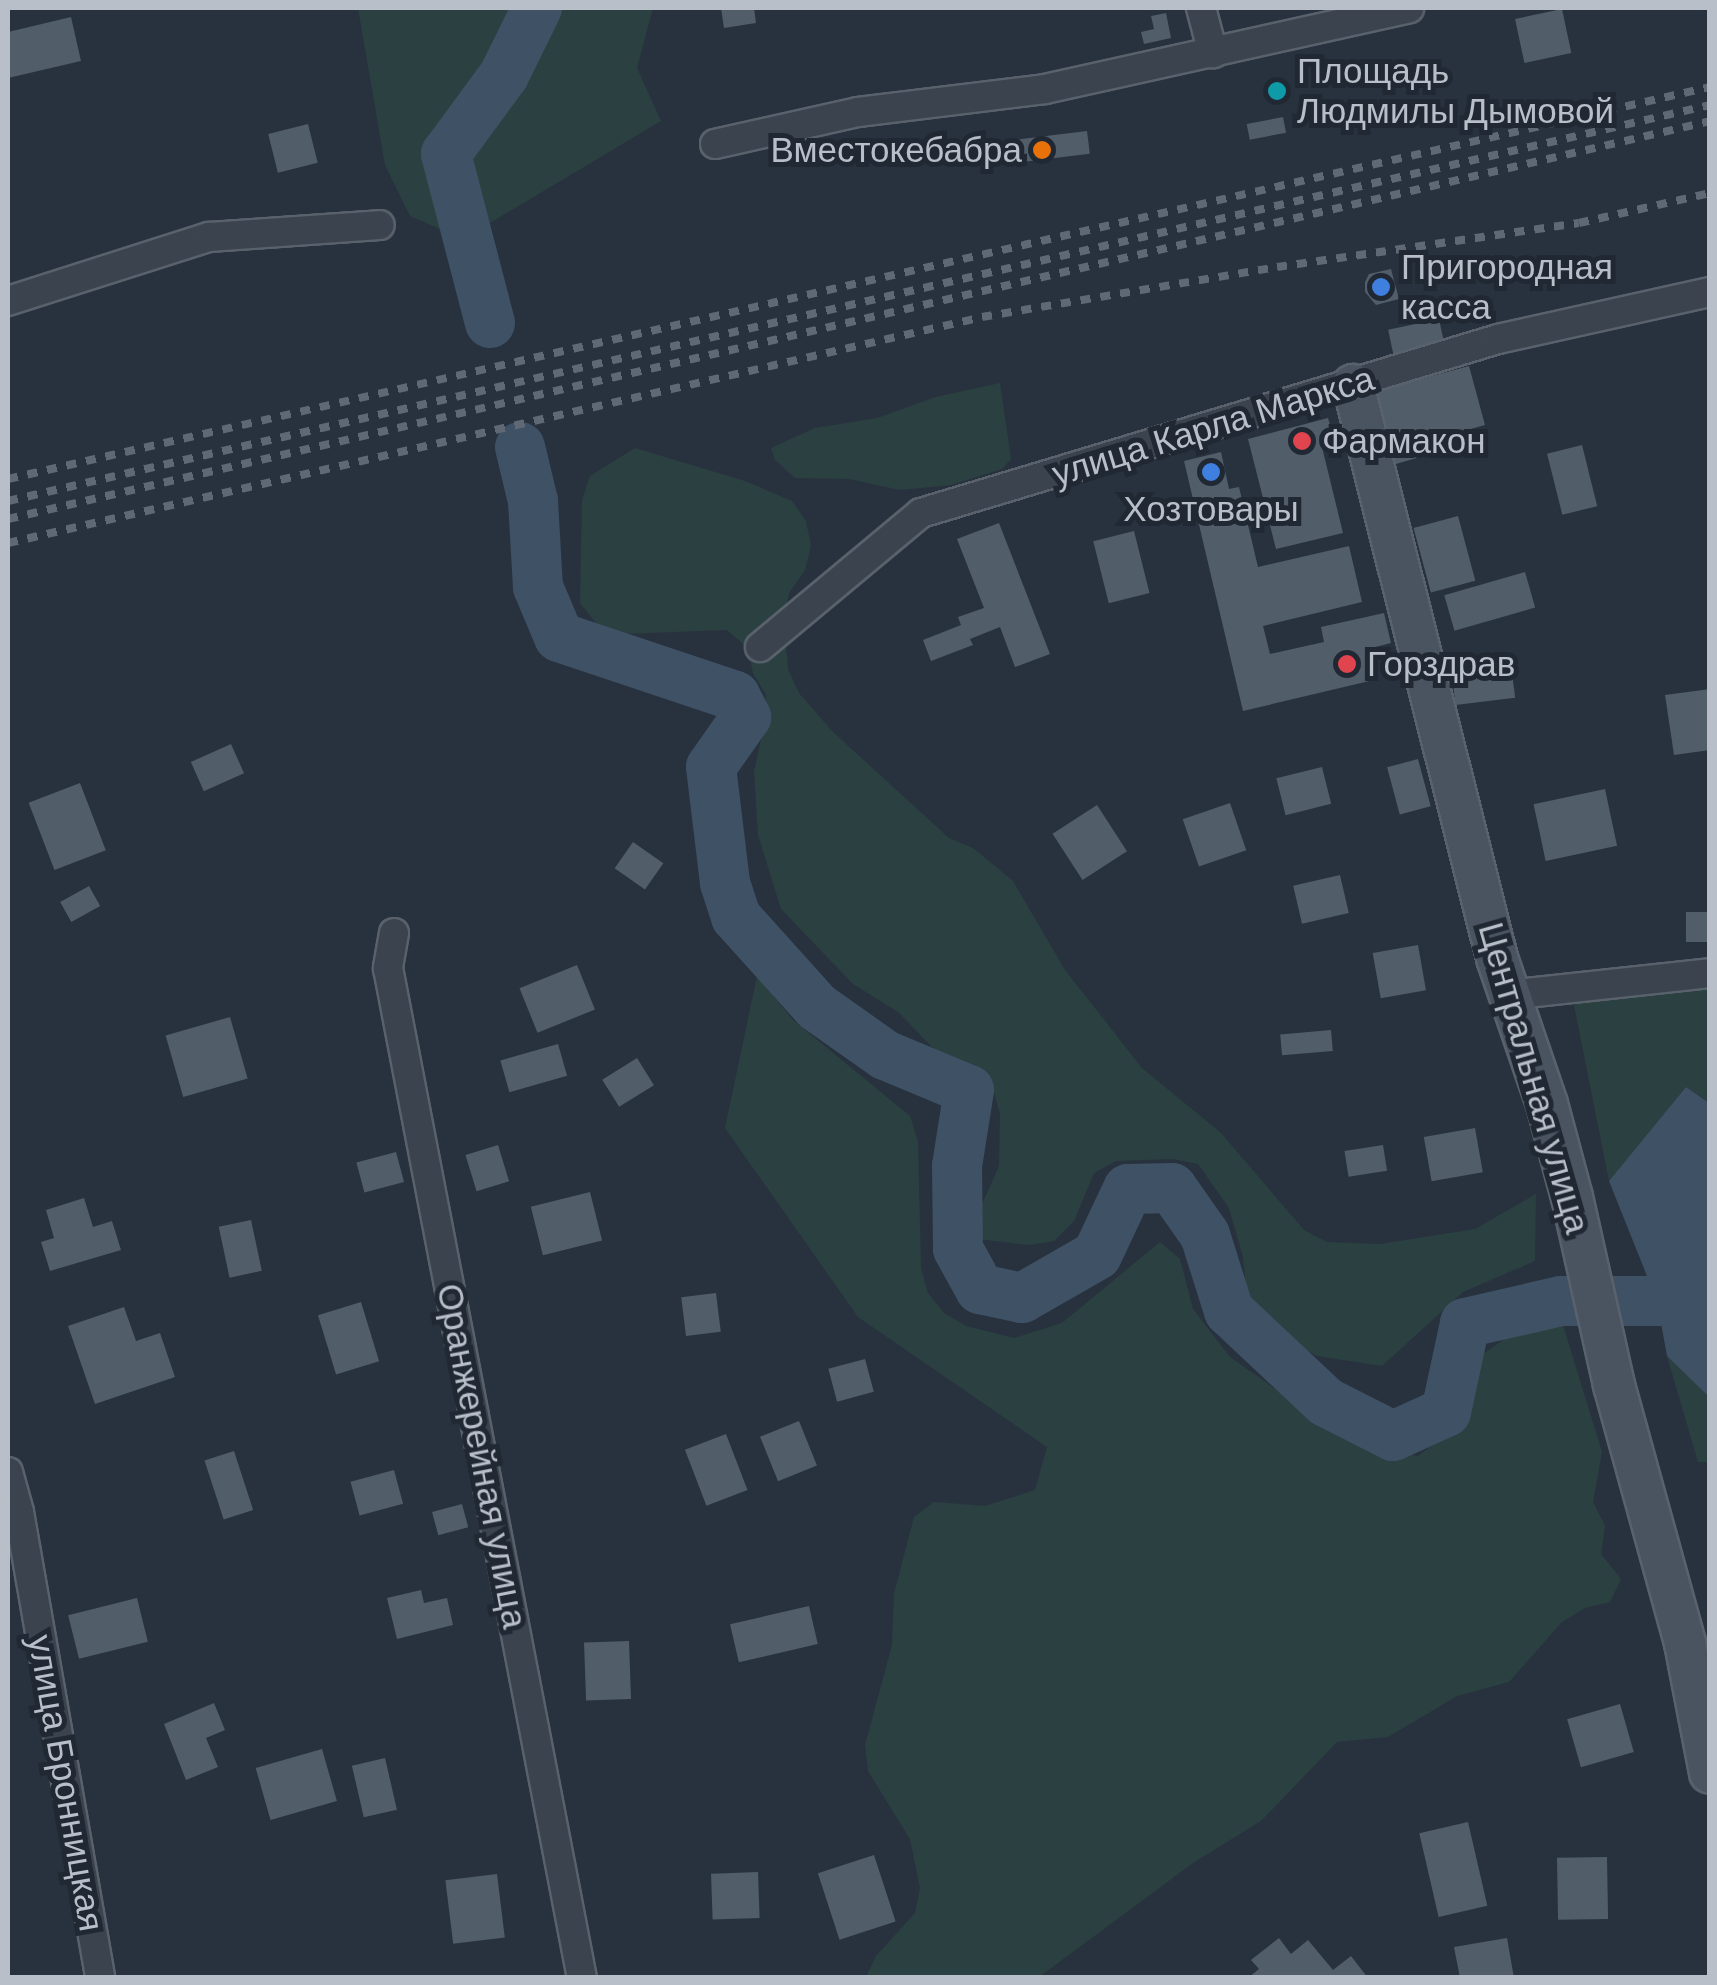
<!DOCTYPE html>
<meta charset="utf-8">
<style>
body{margin:0}
#map{position:relative;width:1717px;height:1985px;overflow:hidden;background:#28323e;font-family:"DM Sans",sans-serif}
div>[style]{position:absolute}
[style*='--x']{left:calc(var(--x)*1px);top:calc(var(--y)*1px);width:calc(var(--w)*1px);rotate:calc(var(--a)*1deg)}
.green>*{inset:0;background:#2b4040}
.water>*{inset:0;background:#3f5165}
.river>*{height:50px;margin:-25px;padding:0 25px;transform-origin:25px;border-radius:25px;background:#3f5165}
.building>*{inset:0;background:#515d69;transform-origin:0 0}
.roads{filter:drop-shadow(2px 0 #59626c) drop-shadow(-2px 0 #59626c) drop-shadow(0 2px #59626c) drop-shadow(0 -2px #59626c)}
.street>*{height:28px;margin:-14px;padding:0 14px;transform-origin:14px;border-radius:14px;background:#3b444e}
.secondary>*{height:40px;margin:-20px;padding:0 20px;transform-origin:20px;border-radius:20px;background:#4a5461}
.rail>*{height:8px;margin-top:-4px;transform-origin:0;background:repeating-linear-gradient(90deg,#5e6975 0 10px,transparent 0 20px)}
.dots>*{width:28px;height:28px;translate:-50% -50%;box-sizing:border-box;border:5px solid #202933;border-radius:50%}
span{translate:-50% -50%;white-space:nowrap;text-align:center;line-height:1.15;-webkit-text-stroke:10px #202933;paint-order:stroke}
.poi-label{font-size:35px;color:#b8bfc9}
.left{translate:0 -50%;text-align:left}
.right{translate:-100% -50%;text-align:right}
.street-label{font-size:35px;color:#b8bfc9}
.frame{position:absolute;inset:0;border:10px solid #b8bfc9;pointer-events:none}
</style>
<div id="map">
<div class="green">
<div style="clip-path:polygon(358px 8px,653px 8px,637px 68px,661px 121px,463px 239px,410px 216px,385px 165px)"></div>
<div style="clip-path:polygon(1000px 383px,1011px 459px,1002px 469px,951px 485px,900px 490px,849px 479px,795px 478px,775px 460px,771px 448px,815px 428px,877px 418px,936px 397px)"></div>
<div style="clip-path:polygon(635px 448px,745px 481px,792px 501px,806px 521px,811px 546px,805px 570px,789px 593px,784px 617px,788px 669px,799px 693px,833px 732px,949px 838px,973px 848px,1013px 881px,1065px 970px,1142px 1068px,1221px 1133px,1304px 1230px,1327px 1242px,1380px 1244px,1475px 1229px,1536px 1194px,1535px 1261px,1463px 1292px,1382px 1366px,1317px 1356px,1281px 1337px,1249px 1312px,1243px 1257px,1229px 1208px,1198px 1164px,1173px 1159px,1116px 1161px,1094px 1173px,1074px 1221px,1054px 1241px,1029px 1245px,978px 1239px,978px 1213px,999px 1166px,1000px 1114px,993px 1089px,977px 1069px,935px 1050px,898px 1012px,853px 984px,781px 909px,758px 835px,754px 772px,765px 721px,766px 695px,753px 673px,748px 648px,727px 630px,620px 634px,596px 623px,580px 603px,582px 500px,590px 476px)"></div>
<div style="clip-path:polygon(1709px 959px,1709px 1103px,1686px 1087px,1609px 1181px,1568px 975px)"></div>
<div style="clip-path:polygon(757px 976px,793px 1020px,910px 1116px,918px 1141px,921px 1268px,928px 1293px,944px 1313px,966px 1326px,1014px 1338px,1062px 1323px,1160px 1242px,1180px 1259px,1193px 1309px,1230px 1357px,1352px 1443px,1418px 1456px,1465px 1420px,1480px 1356px,1521px 1328px,1559px 1312px,1602px 1452px,1593px 1502px,1605px 1526px,1601px 1554px,1621px 1579px,1610px 1602px,1585px 1608px,1562px 1622px,1509px 1682px,1457px 1696px,1388px 1737px,1337px 1742px,1261px 1821px,1193px 1863px,1039px 1977px,866px 1977px,876px 1956px,915px 1913px,920px 1888px,910px 1839px,868px 1771px,865px 1745px,892px 1645px,894px 1594px,914px 1517px,934px 1502px,985px 1506px,1035px 1490px,1047px 1447px,858px 1317px,725px 1128px)"></div>
<div style="clip-path:polygon(1667px 1356px,1709px 1397px,1709px 1462px,1698px 1462px)"></div>
</div>
<div class="water">
<div style="clip-path:polygon(1686px 1087px,1709px 1103px,1709px 1397px,1667px 1356px,1657px 1301px,1609px 1181px)"></div>
</div>
<div class="river">
<div style="--x:490;--y:323;--w:175;--a:-104.6"></div>
<div style="--x:446;--y:154;--w:98;--a:-53.7"></div>
<div style="--x:504;--y:75;--w:75;--a:-63.8"></div>
<div style="--x:520;--y:447;--w:56;--a:76.5"></div>
<div style="--x:533;--y:501;--w:86;--a:86.7"></div>
<div style="--x:538;--y:587;--w:54;--a:67.2"></div>
<div style="--x:559;--y:637;--w:186;--a:18.5"></div>
<div style="--x:735;--y:696;--w:24;--a:62"></div>
<div style="--x:746;--y:717;--w:61;--a:125"></div>
<div style="--x:711;--y:767;--w:117;--a:83.1"></div>
<div style="--x:725;--y:883;--w:36;--a:72"></div>
<div style="--x:736;--y:917;--w:121;--a:48"></div>
<div style="--x:817;--y:1007;--w:83;--a:35.2"></div>
<div style="--x:885;--y:1055;--w:91;--a:22.6"></div>
<div style="--x:969;--y:1090;--w:77;--a:99"></div>
<div style="--x:957;--y:1166;--w:83;--a:89.3"></div>
<div style="--x:958;--y:1249;--w:46;--a:61.2"></div>
<div style="--x:980;--y:1289;--w:43;--a:12.1"></div>
<div style="--x:1022;--y:1298;--w:86;--a:-29.8"></div>
<div style="--x:1097;--y:1255;--w:73;--a:-64.8"></div>
<div style="--x:1128;--y:1189;--w:44;--a:-1.3"></div>
<div style="--x:1172;--y:1188;--w:57;--a:54.9"></div>
<div style="--x:1205;--y:1235;--w:80;--a:72.5"></div>
<div style="--x:1229;--y:1311;--w:133;--a:43.2"></div>
<div style="--x:1326;--y:1402;--w:75;--a:26.9"></div>
<div style="--x:1393;--y:1436;--w:58;--a:-24.4"></div>
<div style="--x:1446;--y:1412;--w:91;--a:-77.9"></div>
<div style="--x:1465;--y:1323;--w:98;--a:-12.9"></div>
<div style="--x:1561;--y:1301;--w:96;--a:0"></div>
<div style="--x:1657;--y:1301;--w:54;--a:-11.7"></div>
</div>
<div class="building">
<div style="clip-path:polygon(721px 8px,754px 8px,756px 23px,724px 28px)"></div>
<div style="left:1562px;top:9px;width:45px;height:48px;rotate:78deg"></div>
<div style="clip-path:polygon(1166px 13px,1171px 38px,1144px 44px,1141px 32px,1154px 29px,1151px 16px)"></div>
<div style="clip-path:polygon(71px 17px,81px 61px,8px 78px,8px 32px)"></div>
<div style="left:1283px;top:117px;width:16px;height:37px;rotate:79deg"></div>
<div style="left:308px;top:124px;width:40px;height:41px;rotate:76deg"></div>
<div style="left:1087px;top:131px;width:23px;height:68px;rotate:83deg"></div>
<div style="clip-path:polygon(1391px 269px,1399px 299px,1376px 305px,1365px 292px,1365px 282px,1369px 274px)"></div>
<div style="left:1439px;top:319px;width:25px;height:52px;rotate:78deg"></div>
<div style="clip-path:polygon(1469px 366px,1485px 425px,1431px 440px,1434px 453px,1389px 466px,1373px 408px,1381px 406px,1377px 391px)"></div>
<div style="clip-path:polygon(1328px 418px,1334px 439px,1321px 443px,1343px 533px,1276px 549px,1248px 439px)"></div>
<div style="left:1582px;top:445px;width:63px;height:36px;rotate:76deg"></div>
<div style="clip-path:polygon(1221px 452px,1229px 489px,1239px 487px,1258px 567px,1349px 546px,1362px 602px,1263px 626px,1270px 654px,1324px 642px,1321px 627px,1384px 613px,1391px 643px,1371px 648px,1378px 679px,1243px 711px,1184px 461px)"></div>
<div style="left:1458px;top:516px;width:67px;height:46px;rotate:75deg"></div>
<div style="clip-path:polygon(999px 523px,1050px 654px,1015px 667px,1000px 627px,970px 639px,973px 645px,931px 661px,923px 640px,961px 625px,958px 617px,984px 608px,957px 539px)"></div>
<div style="left:1134px;top:531px;width:64px;height:42px;rotate:76deg"></div>
<div style="left:1525px;top:572px;width:37px;height:84px;rotate:74deg"></div>
<div style="left:1511px;top:664px;width:34px;height:60px;rotate:83deg"></div>
<div style="clip-path:polygon(1710px 689px,1710px 750px,1674px 755px,1665px 695px)"></div>
<div style="left:231px;top:744px;width:32px;height:44px;rotate:66deg"></div>
<div style="left:1418px;top:759px;width:49px;height:32px;rotate:75deg"></div>
<div style="left:1322px;top:767px;width:38px;height:47px;rotate:76deg"></div>
<div style="left:80px;top:783px;width:72px;height:55px;rotate:69deg"></div>
<div style="left:1605px;top:789px;width:58px;height:73px;rotate:78deg"></div>
<div style="left:1230px;top:803px;width:50px;height:50px;rotate:71deg"></div>
<div style="left:1097px;top:805px;width:55px;height:53px;rotate:57deg"></div>
<div style="left:633px;top:842px;width:37px;height:32px;rotate:35deg"></div>
<div style="left:1340px;top:875px;width:39px;height:48px;rotate:77deg"></div>
<div style="left:89px;top:886px;width:23px;height:33px;rotate:61deg"></div>
<div style="left:1710px;top:912px;width:30px;height:24px;rotate:90deg"></div>
<div style="left:1418px;top:945px;width:46px;height:46px;rotate:80deg"></div>
<div style="left:577px;top:965px;width:48px;height:62px;rotate:68deg"></div>
<div style="left:230px;top:1017px;width:64px;height:67px;rotate:74deg"></div>
<div style="left:1331px;top:1030px;width:21px;height:51px;rotate:85deg"></div>
<div style="left:558px;top:1044px;width:33px;height:60px;rotate:74deg"></div>
<div style="left:637px;top:1058px;width:32px;height:41px;rotate:58deg"></div>
<div style="left:1475px;top:1128px;width:45px;height:52px;rotate:80deg"></div>
<div style="left:498px;top:1145px;width:38px;height:34px;rotate:73deg"></div>
<div style="left:1383px;top:1145px;width:26px;height:39px;rotate:81deg"></div>
<div style="left:396px;top:1152px;width:31px;height:41px;rotate:75deg"></div>
<div style="left:590px;top:1192px;width:50px;height:61px;rotate:76deg"></div>
<div style="clip-path:polygon(84px 1198px,93px 1227px,112px 1221px,121px 1250px,50px 1271px,41px 1242px,54px 1238px,46px 1210px)"></div>
<div style="left:251px;top:1220px;width:52px;height:33px;rotate:78deg"></div>
<div style="left:716px;top:1293px;width:39px;height:35px;rotate:83deg"></div>
<div style="left:361px;top:1302px;width:62px;height:45px;rotate:73deg"></div>
<div style="clip-path:polygon(124px 1307px,136px 1341px,160px 1333px,175px 1377px,95px 1404px,68px 1326px)"></div>
<div style="left:865px;top:1359px;width:34px;height:38px;rotate:75deg"></div>
<div style="left:799px;top:1421px;width:48px;height:42px;rotate:68deg"></div>
<div style="left:726px;top:1434px;width:60px;height:44px;rotate:69deg"></div>
<div style="left:234px;top:1451px;width:62px;height:31px;rotate:72deg"></div>
<div style="left:394px;top:1470px;width:35px;height:45px;rotate:75deg"></div>
<div style="left:462px;top:1504px;width:24px;height:31px;rotate:75deg"></div>
<div style="clip-path:polygon(421px 1590px,424px 1603px,447px 1598px,453px 1625px,397px 1639px,387px 1598px)"></div>
<div style="left:137px;top:1598px;width:45px;height:71px;rotate:76deg"></div>
<div style="left:809px;top:1606px;width:39px;height:81px;rotate:77deg"></div>
<div style="left:629px;top:1641px;width:58px;height:45px;rotate:88deg"></div>
<div style="clip-path:polygon(214px 1703px,225px 1730px,206px 1738px,218px 1767px,186px 1780px,164px 1724px)"></div>
<div style="left:1620px;top:1704px;width:50px;height:55px;rotate:74deg"></div>
<div style="left:322px;top:1749px;width:54px;height:69px;rotate:74deg"></div>
<div style="left:385px;top:1758px;width:53px;height:34px;rotate:77deg"></div>
<div style="left:1468px;top:1822px;width:86px;height:50px;rotate:77deg"></div>
<div style="left:874px;top:1855px;width:70px;height:59px;rotate:72deg"></div>
<div style="left:1607px;top:1857px;width:62px;height:50px;rotate:89deg"></div>
<div style="left:758px;top:1872px;width:46px;height:47px;rotate:88deg"></div>
<div style="left:497px;top:1874px;width:64px;height:52px;rotate:83deg"></div>
<div style="clip-path:polygon(1279px 1938px,1291px 1954px,1308px 1940px,1333px 1970px,1351px 1956px,1368px 1978px,1248px 1978px,1259px 1969px,1251px 1960px)"></div>
<div style="clip-path:polygon(1507px 1938px,1514px 1978px,1460px 1978px,1454px 1947px)"></div>
</div>
<div class="roads">
<div class="street">
<div style="--x:1201;--y:8;--w:47;--a:75.1"></div>
<div style="--x:715;--y:144;--w:147;--a:-12.6"></div>
<div style="--x:858;--y:112;--w:188;--a:-7"></div>
<div style="--x:1045;--y:89;--w:373;--a:-12.5"></div>
<div style="--x:8;--y:301;--w:211;--a:-17.7"></div>
<div style="--x:209;--y:237;--w:171;--a:-4"></div>
<div style="--x:760;--y:647;--w:209;--a:-39.8"></div>
<div style="--x:921;--y:513;--w:603;--a:-16.78"></div>
<div style="--x:1498;--y:339;--w:217;--a:-12.5"></div>
<div style="--x:394;--y:933;--w:36;--a:100"></div>
<div style="--x:388;--y:968;--w:1028;--a:79.13"></div>
<div style="--x:1508;--y:995;--w:203;--a:-6.2"></div>
<div style="--x:8;--y:1472;--w:41;--a:74.6"></div>
<div style="--x:19;--y:1512;--w:473;--a:80.1"></div>
</div>
<div class="secondary">
<div style="--x:1353;--y:385;--w:591;--a:75.89"></div>
<div style="--x:1497;--y:958;--w:154;--a:71.1"></div>
<div style="--x:1547;--y:1104;--w:96;--a:75"></div>
<div style="--x:1572;--y:1197;--w:193;--a:77.4"></div>
<div style="--x:1614;--y:1385;--w:268;--a:74.6"></div>
<div style="--x:1685;--y:1643;--w:132;--a:79.1"></div>
</div>
</div>
<div class="rail">
<div style="--x:8;--y:479;--w:1747;--a:-12.97"></div>
<div style="--x:8;--y:501;--w:1747;--a:-13.1"></div>
<div style="--x:8;--y:519;--w:1748;--a:-13.16"></div>
<div style="--x:8;--y:543;--w:1000;--a:-13.06"></div>
<div style="--x:982;--y:317;--w:299;--a:-9.6"></div>
<div style="--x:1277;--y:267;--w:305;--a:-8.3"></div>
<div style="--x:1579;--y:223;--w:134;--a:-12.9"></div>
</div>
<div class="dots">
<div style="left:1277px;top:91px;background:#0f9aa8"></div>
<div style="left:1042px;top:150px;background:#e8710a"></div>
<div style="left:1381px;top:287px;background:#3f7fe0"></div>
<div style="left:1302px;top:441px;background:#e0444e"></div>
<div style="left:1211px;top:472px;background:#3f7fe0"></div>
<div style="left:1347px;top:664px;background:#e0444e"></div>
</div>
<div class="poi-label">
<span class="left" style="left:1297px;top:91px">Площадь<br>Людмилы Дымовой</span>
<span class="right" style="left:1022px;top:150px">Вместокебабра</span>
<span class="left" style="left:1401px;top:287px">Пригородная<br>касса</span>
<span class="left" style="left:1322px;top:441px">Фармакон</span>
<span style="left:1211px;top:509px">Хозтовары</span>
<span class="left" style="left:1367px;top:664px">Горздрав</span>
</div>
<div class="street-label">
<span style="left:1213px;top:426px;rotate:-17deg">улица Карла Маркса</span>
<span style="left:1534px;top:1078px;rotate:74deg">Центральная улица</span>
<span style="left:482px;top:1456px;rotate:79deg">Оранжерейная улица</span>
<span style="left:66px;top:1783px;rotate:80deg">улица Бронницкая</span>
</div>
<div class="frame"></div>
</div>
